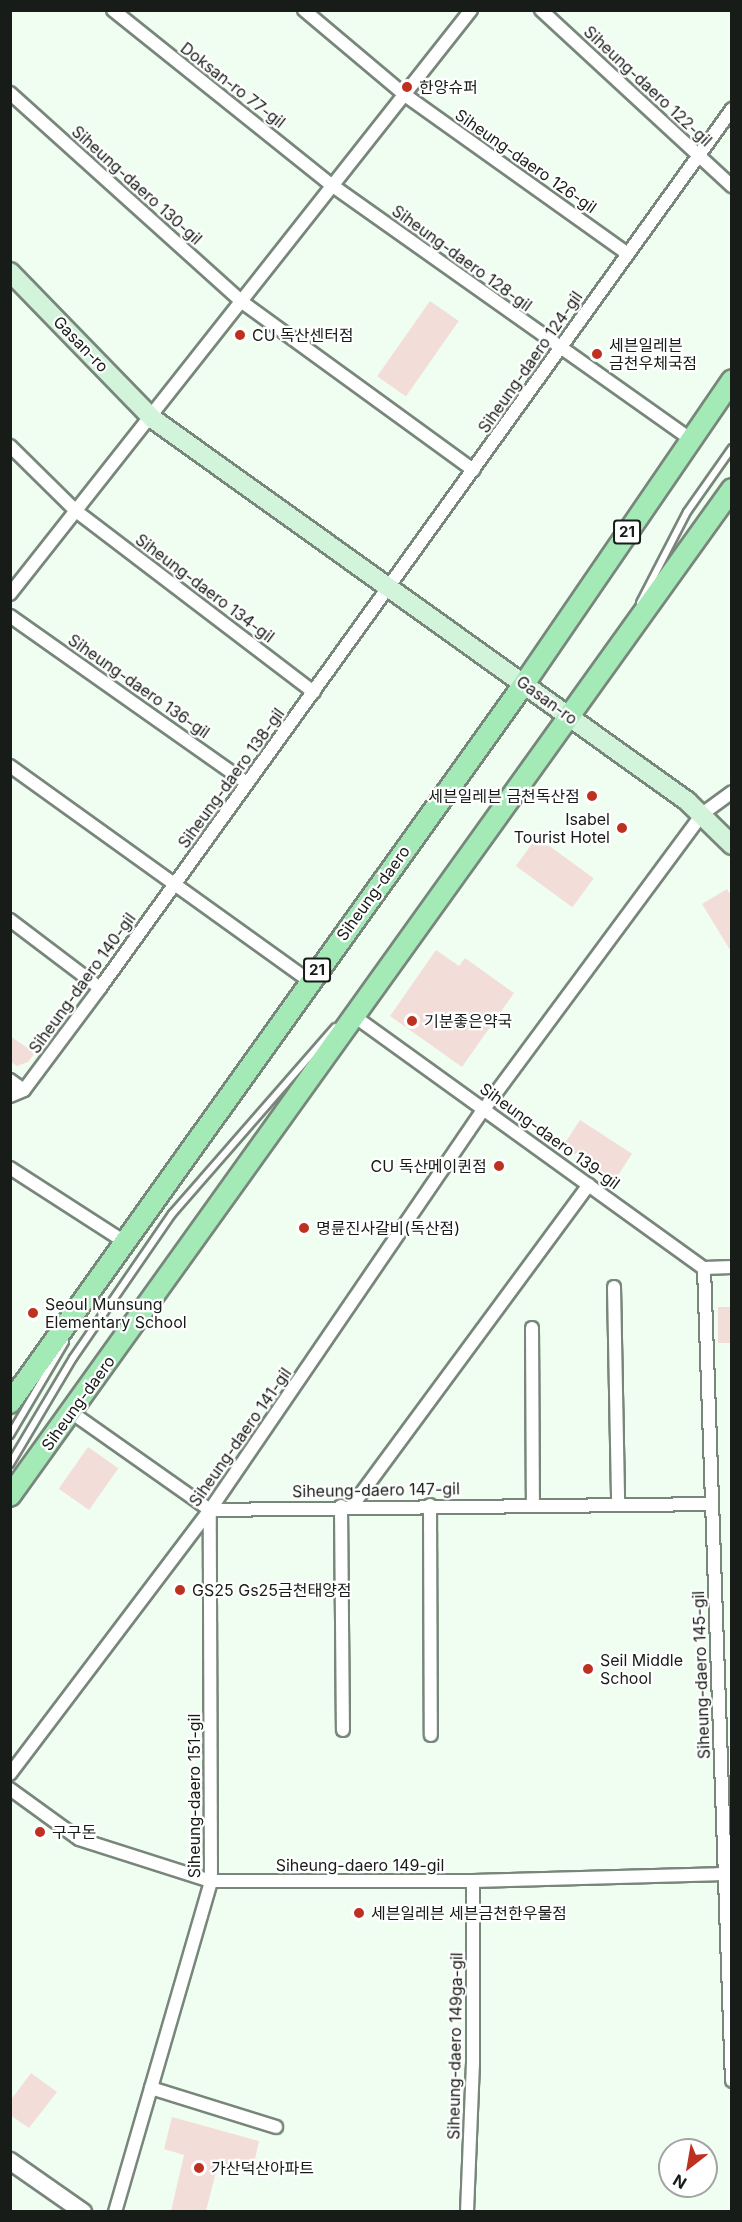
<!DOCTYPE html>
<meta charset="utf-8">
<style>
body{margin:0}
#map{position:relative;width:742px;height:2222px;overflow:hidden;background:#effef1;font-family:Inter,"Noto Sans KR",sans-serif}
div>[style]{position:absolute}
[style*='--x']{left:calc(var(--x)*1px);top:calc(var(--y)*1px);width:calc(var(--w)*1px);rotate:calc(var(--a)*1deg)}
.building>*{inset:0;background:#f3ddd9;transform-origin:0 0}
.roads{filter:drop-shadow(2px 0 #78867b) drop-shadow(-2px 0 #78867b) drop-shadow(0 2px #78867b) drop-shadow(0 -2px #78867b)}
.service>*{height:6px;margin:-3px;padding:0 3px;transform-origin:3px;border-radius:3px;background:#fff}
.minor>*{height:12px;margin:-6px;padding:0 6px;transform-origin:6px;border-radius:6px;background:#fff}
.tertiary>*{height:16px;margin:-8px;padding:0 8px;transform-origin:8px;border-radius:8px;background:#fff}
.secondary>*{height:18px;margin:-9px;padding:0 9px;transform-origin:9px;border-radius:9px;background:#d1f4db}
.primary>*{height:20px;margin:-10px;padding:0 10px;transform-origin:10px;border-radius:10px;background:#a3eab7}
.dots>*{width:16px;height:16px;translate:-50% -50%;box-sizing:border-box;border:3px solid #fff;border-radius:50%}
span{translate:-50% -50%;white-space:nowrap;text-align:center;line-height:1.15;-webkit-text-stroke:4.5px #fff;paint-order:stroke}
.shield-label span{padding:2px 4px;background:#fff;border:2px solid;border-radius:4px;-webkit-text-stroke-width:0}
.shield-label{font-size:15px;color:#171c18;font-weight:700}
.street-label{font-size:16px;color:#171c18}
.poi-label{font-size:16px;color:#171c18}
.left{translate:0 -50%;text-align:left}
.right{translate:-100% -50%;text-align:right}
.frame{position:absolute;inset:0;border:12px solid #171c18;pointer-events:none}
.north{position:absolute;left:658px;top:2138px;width:60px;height:60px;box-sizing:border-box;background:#fff;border:2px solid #a2a4a3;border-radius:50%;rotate:211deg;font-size:16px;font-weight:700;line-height:24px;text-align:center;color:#171c18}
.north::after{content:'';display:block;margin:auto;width:21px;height:27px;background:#be3121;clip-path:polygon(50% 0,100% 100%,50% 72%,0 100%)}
</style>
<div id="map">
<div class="building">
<div style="left:430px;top:301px;width:35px;height:92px;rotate:35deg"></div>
<div style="left:537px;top:837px;width:70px;height:36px;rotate:36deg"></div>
<div style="clip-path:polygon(727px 889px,732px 897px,732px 953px,702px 904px)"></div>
<div style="clip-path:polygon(436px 950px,459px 966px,465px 958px,514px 993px,462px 1067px,390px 1016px)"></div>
<div style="clip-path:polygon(10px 1036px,35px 1053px,28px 1062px,17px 1066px,10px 1061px)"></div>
<div style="left:580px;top:1120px;width:62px;height:32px;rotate:33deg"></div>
<div style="left:718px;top:1307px;width:14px;height:36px"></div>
<div style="left:88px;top:1447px;width:37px;height:51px;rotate:35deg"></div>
<div style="clip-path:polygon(31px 2073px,57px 2092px,29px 2128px,10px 2115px,10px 2101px)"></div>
<div style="clip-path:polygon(172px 2117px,259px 2141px,252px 2172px,218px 2164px,206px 2211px,171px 2211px,184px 2155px,164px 2149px)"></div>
</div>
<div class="roads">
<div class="service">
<div style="--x:640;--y:603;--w:102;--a:-62.7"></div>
<div style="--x:687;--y:512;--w:78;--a:-54.9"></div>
<div style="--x:10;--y:1435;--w:108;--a:-59.4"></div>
<div style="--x:10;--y:1464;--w:123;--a:-59.3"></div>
<div style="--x:73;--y:1358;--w:175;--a:-55.5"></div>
<div style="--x:172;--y:1214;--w:248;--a:-48.9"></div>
</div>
<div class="minor">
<div style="--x:113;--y:10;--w:282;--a:38.7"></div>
<div style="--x:333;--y:186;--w:438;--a:35.3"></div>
<div style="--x:304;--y:10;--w:132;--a:40.1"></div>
<div style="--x:405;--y:95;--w:274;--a:35.5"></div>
<div style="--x:541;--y:10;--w:260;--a:42.7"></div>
<div style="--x:10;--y:93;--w:312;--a:42"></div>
<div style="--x:242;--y:302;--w:286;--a:36"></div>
<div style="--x:10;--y:446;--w:93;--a:44.6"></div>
<div style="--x:76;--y:511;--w:299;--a:37.3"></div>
<div style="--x:10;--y:594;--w:744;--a:-51.71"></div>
<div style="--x:10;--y:616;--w:290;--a:35.2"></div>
<div style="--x:10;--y:766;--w:368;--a:35.7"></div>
<div style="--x:10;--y:920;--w:113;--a:37.1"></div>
<div style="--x:354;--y:1016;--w:431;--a:35.8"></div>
<div style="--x:704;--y:1268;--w:28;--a:-2"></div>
<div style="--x:10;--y:1080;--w:17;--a:36"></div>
<div style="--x:10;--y:1096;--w:15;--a:-23"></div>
<div style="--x:24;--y:1090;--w:127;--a:-53.3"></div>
<div style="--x:100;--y:988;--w:1083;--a:-54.28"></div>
<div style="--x:10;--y:1168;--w:137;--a:32.8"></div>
<div style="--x:704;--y:1268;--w:813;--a:88.03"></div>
<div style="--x:614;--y:1287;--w:218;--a:88.9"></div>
<div style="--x:532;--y:1328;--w:177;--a:89.7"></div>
<div style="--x:71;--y:1412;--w:170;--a:35.2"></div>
<div style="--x:210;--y:1510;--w:502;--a:-0.68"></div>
<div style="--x:430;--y:1505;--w:230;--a:89.8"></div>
<div style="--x:341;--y:1506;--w:224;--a:89.5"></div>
<div style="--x:352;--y:1506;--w:399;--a:-53.6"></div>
<div style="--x:10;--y:1774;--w:331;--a:-52.9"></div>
<div style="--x:210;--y:1510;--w:486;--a:-55.7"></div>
<div style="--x:484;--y:1109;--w:367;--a:-53.5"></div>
<div style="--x:702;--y:814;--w:37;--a:-36"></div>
<div style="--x:10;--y:1789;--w:85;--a:35.9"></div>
<div style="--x:79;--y:1839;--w:139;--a:17.7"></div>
<div style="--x:211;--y:1881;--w:262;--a:0"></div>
<div style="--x:473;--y:1881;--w:257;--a:-1.6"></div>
<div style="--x:151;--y:2088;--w:131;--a:17.3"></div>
<div style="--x:115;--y:2212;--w:345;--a:-73.8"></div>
<div style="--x:211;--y:1881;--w:371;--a:-90.2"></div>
<div style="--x:467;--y:2212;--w:148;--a:-87.7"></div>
<div style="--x:473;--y:2064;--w:183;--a:-90"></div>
</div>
<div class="tertiary">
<div style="--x:10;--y:2161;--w:89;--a:34.9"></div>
</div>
<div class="secondary">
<div style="--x:10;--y:272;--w:205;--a:45.8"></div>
<div style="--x:153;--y:419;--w:657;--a:35.58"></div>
<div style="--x:687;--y:801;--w:63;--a:44.4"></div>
</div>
<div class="primary">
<div style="--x:10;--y:1403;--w:884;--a:-54.44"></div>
<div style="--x:524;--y:684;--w:368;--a:-55.6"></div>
<div style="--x:10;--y:1496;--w:1239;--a:-54.36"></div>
</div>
</div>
<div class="dots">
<div style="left:407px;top:87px;background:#be3121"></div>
<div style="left:240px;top:335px;background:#be3121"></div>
<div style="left:597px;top:354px;background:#be3121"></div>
<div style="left:592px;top:796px;background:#be3121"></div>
<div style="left:622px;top:828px;background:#be3121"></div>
<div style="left:412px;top:1021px;background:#be3121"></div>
<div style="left:499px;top:1166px;background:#be3121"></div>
<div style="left:304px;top:1228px;background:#be3121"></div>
<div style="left:33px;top:1313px;background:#be3121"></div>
<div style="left:180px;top:1590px;background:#be3121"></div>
<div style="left:588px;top:1669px;background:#be3121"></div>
<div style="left:40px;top:1832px;background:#be3121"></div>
<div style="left:359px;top:1913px;background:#be3121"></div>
<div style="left:199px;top:2168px;background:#be3121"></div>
</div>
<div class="shield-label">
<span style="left:627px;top:532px">21</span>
<span style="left:317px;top:970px">21</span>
</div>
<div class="street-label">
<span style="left:233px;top:85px;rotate:38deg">Doksan-ro 77-gil</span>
<span style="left:648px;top:86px;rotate:43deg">Siheung-daero 122-gil</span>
<span style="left:526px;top:161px;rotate:35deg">Siheung-daero 126-gil</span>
<span style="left:137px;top:185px;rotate:42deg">Siheung-daero 130-gil</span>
<span style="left:462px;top:258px;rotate:36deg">Siheung-daero 128-gil</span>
<span style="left:81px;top:344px;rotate:46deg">Gasan-ro</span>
<span style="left:530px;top:362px;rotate:-55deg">Siheung-daero 124-gil</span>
<span style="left:205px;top:588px;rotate:37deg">Siheung-daero 134-gil</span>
<span style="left:139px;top:686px;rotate:35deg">Siheung-daero 136-gil</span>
<span style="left:547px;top:700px;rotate:36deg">Gasan-ro</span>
<span style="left:231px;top:778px;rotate:-54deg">Siheung-daero 138-gil</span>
<span style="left:373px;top:893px;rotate:-54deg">Siheung-daero</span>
<span style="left:82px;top:983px;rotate:-54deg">Siheung-daero 140-gil</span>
<span style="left:550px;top:1136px;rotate:36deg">Siheung-daero 139-gil</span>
<span style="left:78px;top:1403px;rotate:-54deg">Siheung-daero</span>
<span style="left:240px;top:1437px;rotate:-55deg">Siheung-daero 141-gil</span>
<span style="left:376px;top:1490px;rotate:-1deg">Siheung-daero 147-gil</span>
<span style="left:701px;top:1675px;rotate:-92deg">Siheung-daero 145-gil</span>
<span style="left:194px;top:1796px;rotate:-90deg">Siheung-daero 151-gil</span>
<span style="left:360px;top:1865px">Siheung-daero 149-gil</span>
<span style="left:455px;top:2046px;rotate:-89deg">Siheung-daero 149ga-gil</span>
</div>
<div class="poi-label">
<span class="left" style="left:419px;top:87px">한양슈퍼</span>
<span class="left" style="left:252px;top:335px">CU 독산센터점</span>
<span class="left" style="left:609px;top:354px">세븐일레븐<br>금천우체국점</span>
<span class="right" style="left:580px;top:796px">세븐일레븐 금천독산점</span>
<span class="right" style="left:610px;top:828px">Isabel<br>Tourist Hotel</span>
<span class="left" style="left:424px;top:1021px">기분좋은약국</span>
<span class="right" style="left:487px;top:1166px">CU 독산메이퀸점</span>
<span class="left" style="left:316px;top:1228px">명륜진사갈비(독산점)</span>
<span class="left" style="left:45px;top:1313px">Seoul Munsung<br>Elementary School</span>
<span class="left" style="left:192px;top:1590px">GS25 Gs25금천태양점</span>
<span class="left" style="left:600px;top:1669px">Seil Middle<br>School</span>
<span class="left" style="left:52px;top:1832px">구구돈</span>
<span class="left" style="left:371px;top:1913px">세븐일레븐 세븐금천한우물점</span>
<span class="left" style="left:211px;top:2168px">가산덕산아파트</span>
</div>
<div class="frame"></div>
<div class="north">N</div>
</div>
